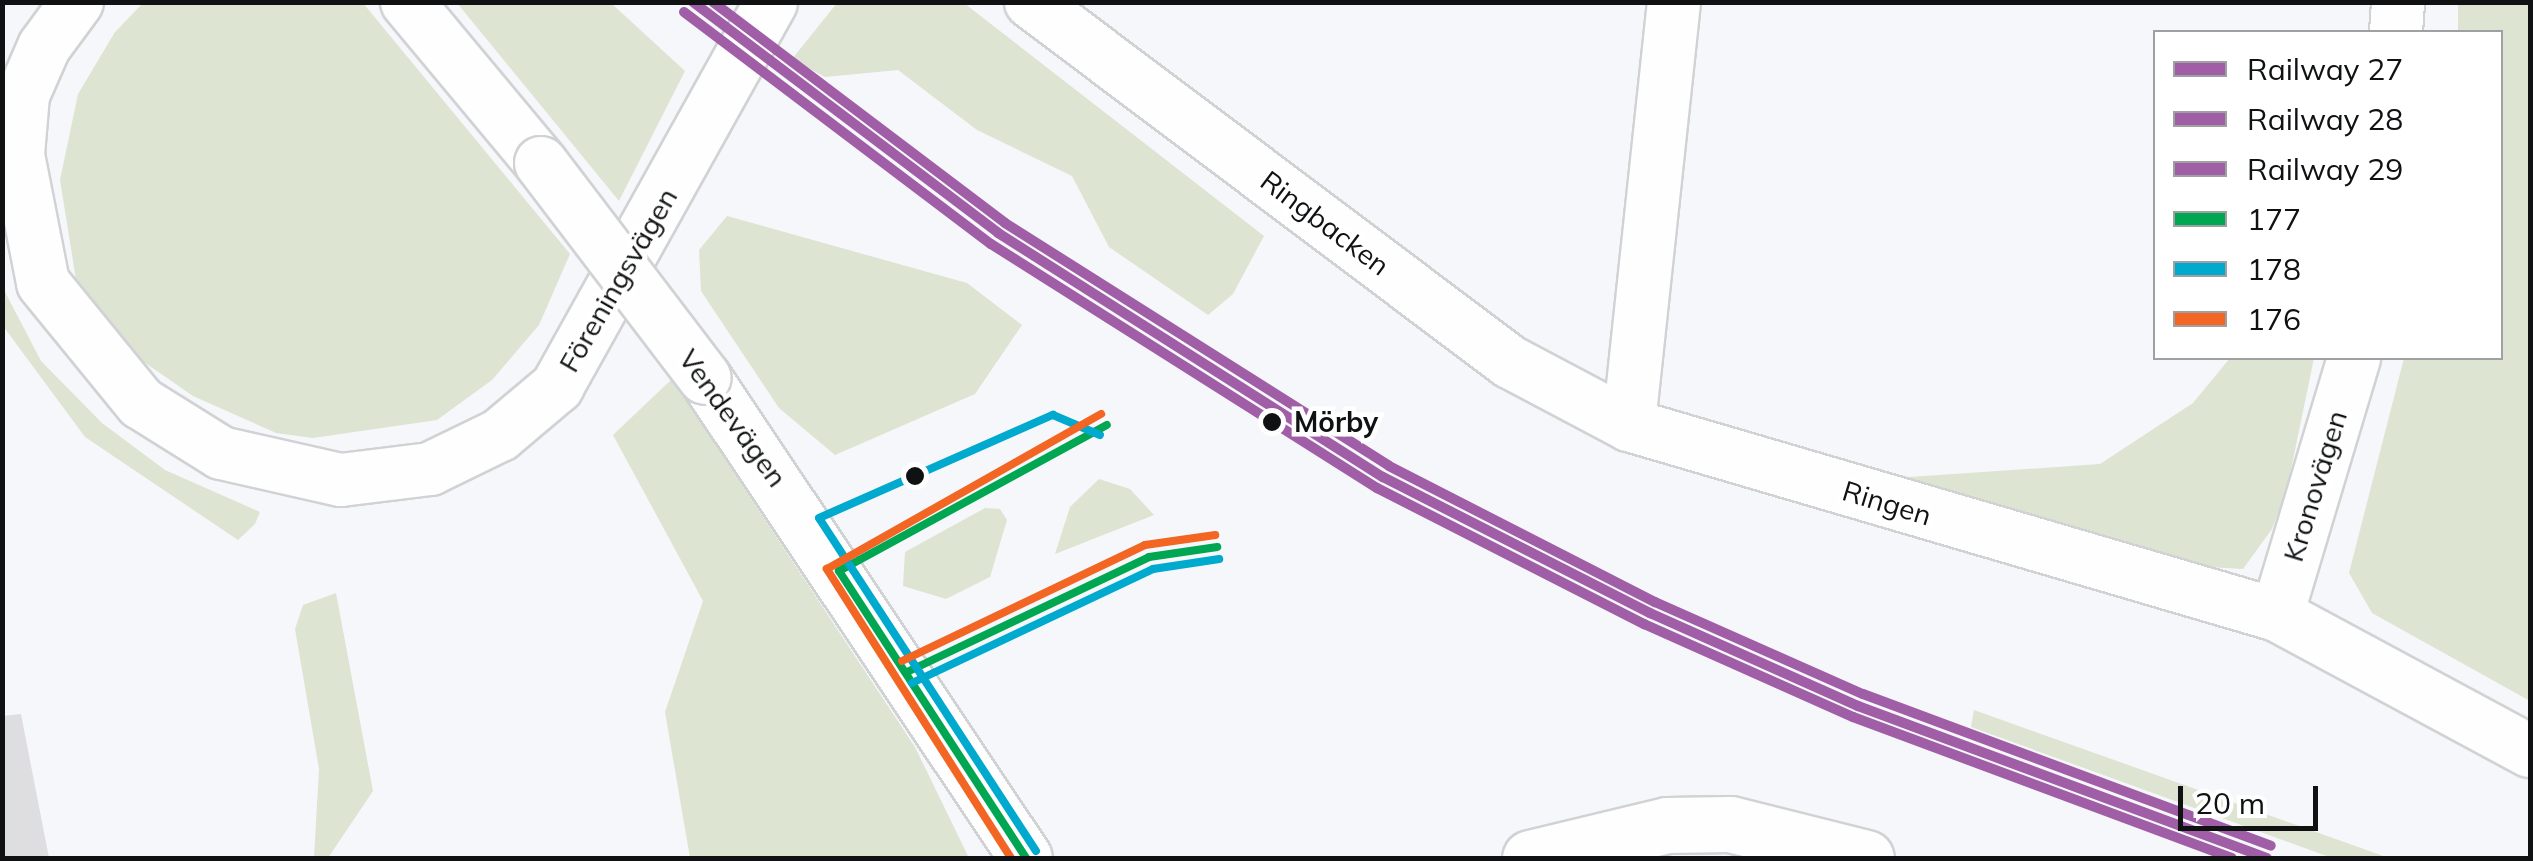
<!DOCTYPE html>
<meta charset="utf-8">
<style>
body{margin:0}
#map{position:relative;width:2533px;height:861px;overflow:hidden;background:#f5f7fa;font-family:Mulish,sans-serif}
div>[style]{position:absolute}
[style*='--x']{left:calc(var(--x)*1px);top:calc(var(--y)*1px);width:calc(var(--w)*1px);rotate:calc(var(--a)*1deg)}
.green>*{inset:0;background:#dee4d2}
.building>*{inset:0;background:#dedee1}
.roads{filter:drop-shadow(2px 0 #d0d2d4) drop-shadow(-2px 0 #d0d2d4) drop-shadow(0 2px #d0d2d4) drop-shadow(0 -2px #d0d2d4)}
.minor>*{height:52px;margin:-26px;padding:0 26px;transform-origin:26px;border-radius:26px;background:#fefefe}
.highway>*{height:55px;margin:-27.5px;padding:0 27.5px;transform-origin:27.5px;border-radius:27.5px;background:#fefefe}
.bridges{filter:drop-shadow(2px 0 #d0d2d4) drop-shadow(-2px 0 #d0d2d4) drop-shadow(0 2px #d0d2d4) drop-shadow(0 -2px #d0d2d4)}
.minor-bridge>*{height:52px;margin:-26px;padding:0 26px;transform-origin:26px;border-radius:26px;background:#fefefe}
.bus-1>*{height:8px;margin:-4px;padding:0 4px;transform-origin:4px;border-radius:4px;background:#00a651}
.bus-2>*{height:8px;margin:-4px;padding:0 4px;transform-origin:4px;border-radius:4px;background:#00a9ce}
.bus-3>*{height:8px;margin:-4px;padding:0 4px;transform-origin:4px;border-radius:4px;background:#f26522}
.rail-1>*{height:10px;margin:-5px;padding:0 5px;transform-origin:5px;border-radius:5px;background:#a05ea6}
.rail-2>*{height:10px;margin:-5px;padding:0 5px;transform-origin:5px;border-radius:5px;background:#a05ea6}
.rail-3>*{height:10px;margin:-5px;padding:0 5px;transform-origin:5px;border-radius:5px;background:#a05ea6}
.dots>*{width:28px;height:28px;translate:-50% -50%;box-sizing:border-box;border:5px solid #fff;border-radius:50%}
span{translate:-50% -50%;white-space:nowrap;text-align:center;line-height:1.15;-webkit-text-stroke:9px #fff;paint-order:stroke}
.street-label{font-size:28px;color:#0f1113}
.stop-label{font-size:28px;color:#0f1113;font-weight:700}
.left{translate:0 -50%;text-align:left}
.frame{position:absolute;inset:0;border:5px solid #0f1113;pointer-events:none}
.legend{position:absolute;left:2153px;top:30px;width:350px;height:330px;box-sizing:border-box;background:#fff;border:2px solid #9fa0a1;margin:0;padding:12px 18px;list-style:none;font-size:30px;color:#0f1113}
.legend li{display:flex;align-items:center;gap:20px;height:50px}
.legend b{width:50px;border:2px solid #9fa0a1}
.scale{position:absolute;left:2178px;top:786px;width:140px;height:45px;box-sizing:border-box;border:5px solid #0f1113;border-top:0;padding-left:12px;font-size:30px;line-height:35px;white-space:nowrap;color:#0f1113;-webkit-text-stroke:8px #fff;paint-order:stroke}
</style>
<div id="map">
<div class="green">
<div style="clip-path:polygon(143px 3px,363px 3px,570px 254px,539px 325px,492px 380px,437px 420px,313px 438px,276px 433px,193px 396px,128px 351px,77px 286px,60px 180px,78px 94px,115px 32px)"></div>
<div style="clip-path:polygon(457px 3px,611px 3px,685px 71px,619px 201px)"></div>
<div style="clip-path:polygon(837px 3px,964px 3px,1264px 236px,1233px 294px,1208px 315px,1109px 247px,1072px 176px,977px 130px,898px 70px,825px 77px,792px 59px)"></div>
<div style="clip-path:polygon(2458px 3px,2530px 3px,2530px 701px,2372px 613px,2349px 573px,2404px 358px,2500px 358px,2500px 32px,2458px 32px)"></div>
<div style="clip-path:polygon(727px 216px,967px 283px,1022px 325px,975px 394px,835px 455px,779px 408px,701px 291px,699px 250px)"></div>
<div style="clip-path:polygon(3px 288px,41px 361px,102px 423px,165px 470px,260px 512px,255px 524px,238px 540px,85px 437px,3px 326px)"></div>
<div style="clip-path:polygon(2230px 358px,2314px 358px,2287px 489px,2272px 529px,2243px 569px,2170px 565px,1880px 479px,2100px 464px,2193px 403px)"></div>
<div style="clip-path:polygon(672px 379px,915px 747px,969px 858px,690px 858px,665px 712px,703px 601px,613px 435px)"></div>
<div style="clip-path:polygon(1099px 479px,1130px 489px,1154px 515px,1055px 554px,1070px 507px)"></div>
<div style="clip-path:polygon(985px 508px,1000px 509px,1007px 520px,990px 577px,946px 599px,903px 586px,905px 552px)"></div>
<div style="clip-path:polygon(336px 593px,373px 791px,328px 858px,314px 858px,319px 769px,295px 629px,303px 605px)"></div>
<div style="clip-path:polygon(1974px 710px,2389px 858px,2332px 858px,1971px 727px)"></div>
</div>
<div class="building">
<div style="clip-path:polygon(21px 714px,49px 858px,2px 858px,2px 716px)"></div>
</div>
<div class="roads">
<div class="minor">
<div style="--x:77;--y:2;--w:56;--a:126.3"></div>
<div style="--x:44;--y:47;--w:52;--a:113.6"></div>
<div style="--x:23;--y:95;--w:60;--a:94.8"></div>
<div style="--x:18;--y:155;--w:130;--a:78.9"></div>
<div style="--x:43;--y:283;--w:155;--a:50.8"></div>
<div style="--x:141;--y:403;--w:94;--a:32"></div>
<div style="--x:221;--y:453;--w:123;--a:12.7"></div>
<div style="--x:341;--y:480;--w:90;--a:-7"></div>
<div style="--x:430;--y:469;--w:78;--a:-25.9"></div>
<div style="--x:500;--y:435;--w:75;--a:-40.1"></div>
<div style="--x:557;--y:387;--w:440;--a:-60.9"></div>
<div style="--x:407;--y:2;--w:209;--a:50.2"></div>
<div style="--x:1031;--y:2;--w:599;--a:36.93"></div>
<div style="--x:1510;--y:362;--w:135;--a:27.9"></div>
<div style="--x:1674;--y:2;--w:425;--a:96.1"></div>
<div style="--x:1629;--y:425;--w:675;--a:16.34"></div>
<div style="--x:2277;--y:615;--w:287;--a:28.3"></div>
<div style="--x:2396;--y:32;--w:30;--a:-86"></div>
<div style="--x:705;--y:378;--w:577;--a:56.23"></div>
<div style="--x:2277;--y:615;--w:268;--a:-73.3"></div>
</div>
<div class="highway">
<div style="--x:1530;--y:858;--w:141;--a:-13.5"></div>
<div style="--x:1667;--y:825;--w:63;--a:-0.9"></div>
<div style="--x:1730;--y:824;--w:140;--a:14"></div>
</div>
</div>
<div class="bridges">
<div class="minor-bridge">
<div style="--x:541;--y:163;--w:270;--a:52.7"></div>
</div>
</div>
<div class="bus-1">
<div style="--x:839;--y:571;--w:343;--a:56.9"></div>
<div style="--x:839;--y:571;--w:305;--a:-28.6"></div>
<div style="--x:907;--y:672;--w:268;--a:-25.4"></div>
<div style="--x:1149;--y:557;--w:69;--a:-8.4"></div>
</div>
<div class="bus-2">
<div style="--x:912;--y:683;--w:267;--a:-25.3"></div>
<div style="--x:1153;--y:569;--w:67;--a:-8.6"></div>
<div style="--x:1036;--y:851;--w:397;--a:-123.1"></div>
<div style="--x:819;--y:518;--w:256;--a:-23.8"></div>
<div style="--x:1053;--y:415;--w:51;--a:23.1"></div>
</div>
<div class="bus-3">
<div style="--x:902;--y:661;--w:269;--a:-25.5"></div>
<div style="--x:1145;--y:545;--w:71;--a:-8.1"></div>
<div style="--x:1011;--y:858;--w:343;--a:-122.5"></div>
<div style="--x:827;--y:569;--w:315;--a:-29.5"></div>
</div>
<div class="rail-1">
<div style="--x:693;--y:2;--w:383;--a:37.1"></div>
<div style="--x:998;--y:233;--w:456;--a:32.4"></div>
<div style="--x:1383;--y:477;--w:300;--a:27"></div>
<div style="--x:1650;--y:613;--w:228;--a:24.1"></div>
<div style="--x:1858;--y:706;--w:436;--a:20.4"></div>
</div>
<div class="rail-2">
<div style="--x:684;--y:12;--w:385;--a:37.1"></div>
<div style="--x:991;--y:244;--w:457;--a:32.3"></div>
<div style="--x:1377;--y:488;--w:300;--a:27"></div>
<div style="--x:1644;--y:624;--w:229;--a:24"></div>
<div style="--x:1853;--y:717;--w:404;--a:20.4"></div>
</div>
<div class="rail-3">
<div style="--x:713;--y:2;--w:366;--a:37.1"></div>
<div style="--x:1005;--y:223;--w:454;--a:32.3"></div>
<div style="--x:1389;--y:466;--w:299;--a:27.1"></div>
<div style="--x:1655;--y:602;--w:227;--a:23.9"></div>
<div style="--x:1863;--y:694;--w:435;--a:20.4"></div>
</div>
<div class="dots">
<div style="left:1272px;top:422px;background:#0f1113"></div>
<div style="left:915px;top:476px;background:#0f1113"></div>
</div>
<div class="street-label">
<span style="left:1325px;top:223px;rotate:37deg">Ringbacken</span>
<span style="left:618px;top:280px;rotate:-60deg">Föreningsvägen</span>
<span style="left:733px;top:418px;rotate:54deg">Vendevägen</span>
<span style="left:2315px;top:486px;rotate:-73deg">Kronovägen</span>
<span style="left:1887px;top:503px;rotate:17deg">Ringen</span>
</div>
<div class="stop-label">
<span class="left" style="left:1294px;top:422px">Mörby</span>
</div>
<div class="frame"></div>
<ul class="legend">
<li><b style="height:12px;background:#a05ea6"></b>Railway 27</li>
<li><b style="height:12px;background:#a05ea6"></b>Railway 28</li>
<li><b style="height:12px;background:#a05ea6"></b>Railway 29</li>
<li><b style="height:12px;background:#00a651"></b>177</li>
<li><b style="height:12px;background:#00a9ce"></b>178</li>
<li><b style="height:12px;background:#f26522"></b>176</li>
</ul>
<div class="scale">20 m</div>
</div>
